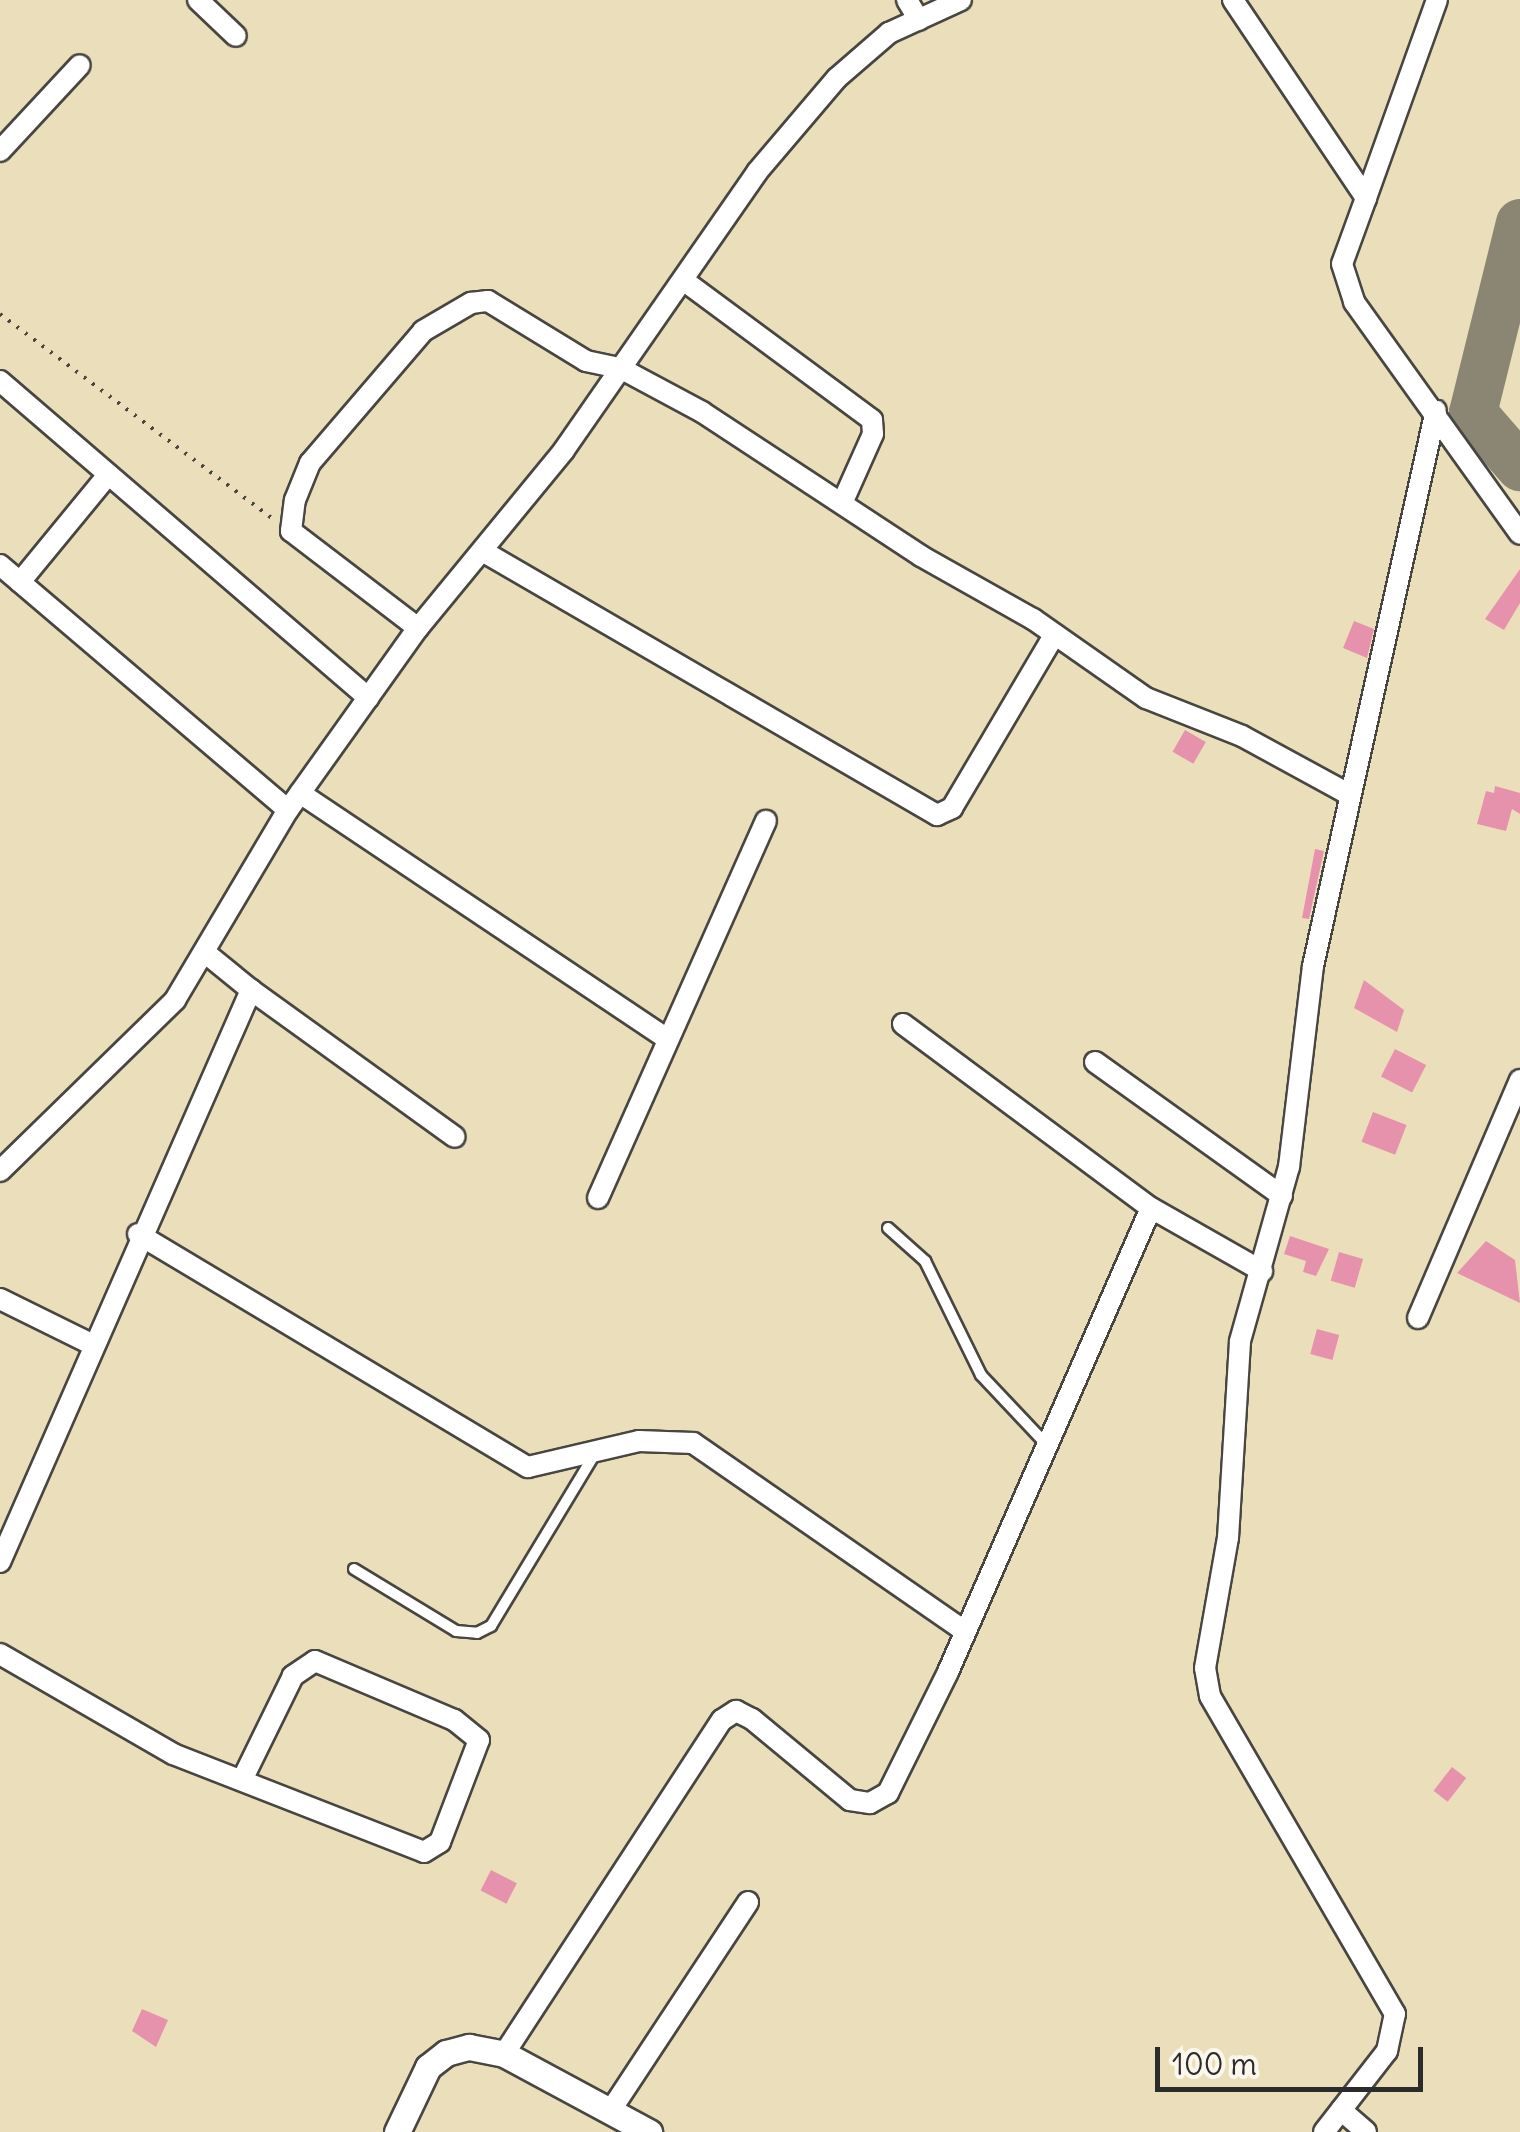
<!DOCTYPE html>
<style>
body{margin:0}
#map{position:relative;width:1520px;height:2132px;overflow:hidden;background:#ebdfbb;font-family:Delius,sans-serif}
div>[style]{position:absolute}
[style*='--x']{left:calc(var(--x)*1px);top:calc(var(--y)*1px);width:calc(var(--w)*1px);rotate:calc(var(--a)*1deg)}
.taxiway>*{height:48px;margin:-24px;padding:0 24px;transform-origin:24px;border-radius:24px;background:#8b8573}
.building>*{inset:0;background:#e792ad;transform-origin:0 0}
.path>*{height:4px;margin-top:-2px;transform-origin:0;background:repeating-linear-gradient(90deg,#484641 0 2.5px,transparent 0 10.5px)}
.roads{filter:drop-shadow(2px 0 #484641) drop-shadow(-2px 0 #484641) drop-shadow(0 2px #484641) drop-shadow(0 -2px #484641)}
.service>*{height:10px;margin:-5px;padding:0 5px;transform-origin:5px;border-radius:5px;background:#fff}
.minor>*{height:20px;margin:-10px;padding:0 10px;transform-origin:10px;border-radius:10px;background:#fff}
.tertiary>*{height:25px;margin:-12.5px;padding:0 12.5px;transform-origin:12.5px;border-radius:12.5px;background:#fff}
span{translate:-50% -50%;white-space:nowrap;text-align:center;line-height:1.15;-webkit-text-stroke:8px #fbf7ec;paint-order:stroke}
.scale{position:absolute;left:1155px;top:2047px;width:268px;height:45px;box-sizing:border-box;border:5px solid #2b2b2b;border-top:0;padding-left:12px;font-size:30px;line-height:35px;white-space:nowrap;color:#2b2b2b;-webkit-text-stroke:8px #fbf7ec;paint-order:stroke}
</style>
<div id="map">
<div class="taxiway">
<div style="--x:1520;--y:223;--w:196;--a:103.9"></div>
<div style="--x:1473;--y:413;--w:72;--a:49"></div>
</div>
<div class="building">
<div style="clip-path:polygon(1520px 569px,1520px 603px,1504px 630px,1485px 619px)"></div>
<div style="clip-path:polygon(1354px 621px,1374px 629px,1367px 658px,1343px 648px)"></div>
<div style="left:1185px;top:730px;width:24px;height:25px;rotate:30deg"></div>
<div style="clip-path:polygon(1495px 786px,1520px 793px,1520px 814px,1512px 809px,1506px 831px,1477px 824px,1486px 791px,1494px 793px)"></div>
<div style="clip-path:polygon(1315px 849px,1324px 851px,1309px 919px,1302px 918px)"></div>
<div style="clip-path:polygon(1364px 980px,1404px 1010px,1397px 1032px,1354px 1008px)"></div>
<div style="left:1395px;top:1049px;width:35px;height:31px;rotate:27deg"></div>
<div style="left:1373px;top:1112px;width:36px;height:32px;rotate:21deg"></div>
<div style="clip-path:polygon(1290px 1236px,1329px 1249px,1316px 1276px,1303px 1272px,1306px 1261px,1284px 1254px)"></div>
<div style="clip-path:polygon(1486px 1241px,1515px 1260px,1520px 1303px,1457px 1273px)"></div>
<div style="left:1339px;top:1252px;width:25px;height:30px;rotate:16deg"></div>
<div style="left:1317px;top:1329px;width:23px;height:26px;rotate:15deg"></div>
<div style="left:1452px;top:1767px;width:18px;height:30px;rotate:38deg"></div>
<div style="left:491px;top:1870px;width:29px;height:23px;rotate:27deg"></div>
<div style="clip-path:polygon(142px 2009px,168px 2020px,156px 2047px,132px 2031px)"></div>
</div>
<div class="path">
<div style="--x:0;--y:314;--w:345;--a:36.9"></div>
</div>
<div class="roads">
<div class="service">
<div style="--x:888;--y:1228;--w:50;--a:41.7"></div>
<div style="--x:925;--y:1261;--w:127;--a:63.8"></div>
<div style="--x:981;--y:1375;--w:95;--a:46.7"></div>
<div style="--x:354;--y:1569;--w:119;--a:31.3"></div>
<div style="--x:456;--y:1631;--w:21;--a:5"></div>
<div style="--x:477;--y:1633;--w:16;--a:-27"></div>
<div style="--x:491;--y:1626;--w:203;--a:-58.9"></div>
</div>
<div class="minor">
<div style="--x:198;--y:0;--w:52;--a:43.5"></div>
<div style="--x:907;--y:0;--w:23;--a:59"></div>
<div style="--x:1233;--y:0;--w:239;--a:56.1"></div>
<div style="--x:1366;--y:198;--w:70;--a:110"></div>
<div style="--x:1342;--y:264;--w:40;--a:72"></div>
<div style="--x:1354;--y:302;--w:285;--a:54.4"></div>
<div style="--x:0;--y:151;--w:117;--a:-47.1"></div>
<div style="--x:1366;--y:198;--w:210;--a:-70.3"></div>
<div style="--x:683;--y:280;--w:235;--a:36.5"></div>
<div style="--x:872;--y:420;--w:14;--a:86"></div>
<div style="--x:873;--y:434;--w:73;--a:114.1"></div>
<div style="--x:0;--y:381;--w:486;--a:40.7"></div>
<div style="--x:484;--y:552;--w:524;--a:30.14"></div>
<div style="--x:937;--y:815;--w:17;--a:-25"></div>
<div style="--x:952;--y:808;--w:199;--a:-59.4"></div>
<div style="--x:0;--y:565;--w:378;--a:40.4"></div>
<div style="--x:20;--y:582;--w:139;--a:-50.6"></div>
<div style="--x:418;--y:628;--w:160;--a:-142.6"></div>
<div style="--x:291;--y:531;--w:31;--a:-83"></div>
<div style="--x:295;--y:500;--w:40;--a:-68"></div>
<div style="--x:310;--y:463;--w:174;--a:-49.4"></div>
<div style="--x:423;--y:331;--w:56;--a:-30.3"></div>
<div style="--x:471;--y:303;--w:17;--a:-7"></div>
<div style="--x:488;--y:301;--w:115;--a:31.5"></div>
<div style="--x:586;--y:361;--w:35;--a:12"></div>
<div style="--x:620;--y:368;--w:93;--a:28.2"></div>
<div style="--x:702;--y:412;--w:262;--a:33.3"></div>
<div style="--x:921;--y:556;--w:129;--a:29.4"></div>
<div style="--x:1033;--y:619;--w:138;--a:35"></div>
<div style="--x:1146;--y:698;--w:103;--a:21.6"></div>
<div style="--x:1242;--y:736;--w:123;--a:28.6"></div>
<div style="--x:300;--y:793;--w:442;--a:33.8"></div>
<div style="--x:251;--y:990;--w:251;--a:35.8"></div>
<div style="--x:903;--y:1024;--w:309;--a:36.6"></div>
<div style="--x:1095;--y:1062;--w:230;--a:35.6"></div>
<div style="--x:0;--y:1171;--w:245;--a:-44.3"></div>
<div style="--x:175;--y:1000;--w:221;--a:-59.3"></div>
<div style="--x:288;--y:810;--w:224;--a:-54.5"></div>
<div style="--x:418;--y:628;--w:230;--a:-50.6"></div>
<div style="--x:564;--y:450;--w:338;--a:-55.2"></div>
<div style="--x:757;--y:172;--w:123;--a:-49.6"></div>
<div style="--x:837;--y:78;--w:69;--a:-40.9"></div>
<div style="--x:889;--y:33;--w:79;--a:-24.6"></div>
<div style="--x:598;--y:1198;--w:413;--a:-66"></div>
<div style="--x:138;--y:1234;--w:454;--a:30.9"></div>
<div style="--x:528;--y:1467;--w:114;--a:-13.2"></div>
<div style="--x:639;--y:1441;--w:54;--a:2.1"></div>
<div style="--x:693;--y:1443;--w:331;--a:34.7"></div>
<div style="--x:0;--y:1299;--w:104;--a:26.3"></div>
<div style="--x:1418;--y:1318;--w:259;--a:-66.8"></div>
<div style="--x:0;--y:1562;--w:625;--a:-66.31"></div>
<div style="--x:251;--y:990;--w:55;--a:-140.9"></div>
<div style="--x:0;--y:1654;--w:200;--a:30"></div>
<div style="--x:173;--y:1754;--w:269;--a:21.3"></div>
<div style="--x:424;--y:1852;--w:19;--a:-32"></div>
<div style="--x:440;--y:1842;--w:109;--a:-69.1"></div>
<div style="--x:479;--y:1740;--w:32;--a:-141"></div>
<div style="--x:454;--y:1720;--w:151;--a:-157"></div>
<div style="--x:315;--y:1661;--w:27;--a:146"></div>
<div style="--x:293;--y:1676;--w:116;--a:116.1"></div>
<div style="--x:504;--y:2054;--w:399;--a:-56.9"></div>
<div style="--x:722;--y:1720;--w:17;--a:-33"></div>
<div style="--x:736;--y:1711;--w:18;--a:27"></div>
<div style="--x:752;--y:1719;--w:127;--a:39.6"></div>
<div style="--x:850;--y:1800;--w:20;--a:9"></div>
<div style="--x:870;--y:1803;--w:21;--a:-29"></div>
<div style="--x:888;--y:1793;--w:135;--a:-63.6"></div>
<div style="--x:948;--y:1672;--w:506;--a:-66.37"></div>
<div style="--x:1151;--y:1208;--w:128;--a:29.6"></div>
<div style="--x:611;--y:2110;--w:249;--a:-56.6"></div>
<div style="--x:1341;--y:2110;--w:33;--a:41"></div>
<div style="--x:1324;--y:2132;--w:103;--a:-52.1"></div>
<div style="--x:1387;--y:2051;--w:38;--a:-78"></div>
<div style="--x:1395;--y:2014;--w:368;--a:-120.2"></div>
<div style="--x:1210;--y:1696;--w:28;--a:-100"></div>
<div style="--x:1205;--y:1668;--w:132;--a:-80"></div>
<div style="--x:1228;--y:1538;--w:197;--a:-86.5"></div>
<div style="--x:1240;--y:1341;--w:181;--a:-74.3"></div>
<div style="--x:1289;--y:1167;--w:202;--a:-83.2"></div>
<div style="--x:1313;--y:966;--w:569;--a:-77.53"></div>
</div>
<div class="tertiary">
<div style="--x:397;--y:2132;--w:72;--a:-64.5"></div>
<div style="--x:428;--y:2067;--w:23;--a:-38"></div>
<div style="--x:446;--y:2053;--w:24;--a:-15"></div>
<div style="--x:469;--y:2047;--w:36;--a:11"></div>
<div style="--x:504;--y:2054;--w:165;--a:28.3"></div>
</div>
</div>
<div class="scale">100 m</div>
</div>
